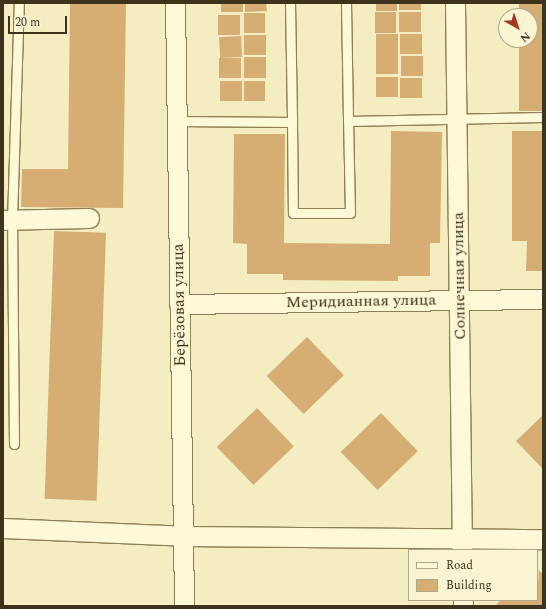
<!DOCTYPE html>
<meta charset="utf-8">
<style>
body{margin:0}
#map{position:relative;width:546px;height:609px;overflow:hidden;background:#f3edc1;font-family:Spectral,serif}
div>[style]{position:absolute}
[style*='--x']{left:calc(var(--x)*1px);top:calc(var(--y)*1px);width:calc(var(--w)*1px);rotate:calc(var(--a)*1deg)}
.building>*{inset:0;background:#d6ae73;transform-origin:0 0}
.roads{filter:drop-shadow(1px 0 #8f7f56) drop-shadow(-1px 0 #8f7f56) drop-shadow(0 1px #8f7f56) drop-shadow(0 -1px #8f7f56)}
.service>*{height:9px;margin:-4.5px;padding:0 4.5px;transform-origin:4.5px;border-radius:4.5px;background:#fdf8d6}
.minor>*{height:19px;margin:-9.5px;padding:0 9.5px;transform-origin:9.5px;border-radius:9.5px;background:#fdf8d6}
span{translate:-50% -50%;white-space:nowrap;text-align:center;line-height:1.15;-webkit-text-stroke:3px #f9f5d2;paint-order:stroke}
.street-label{font-size:16px;color:#3d321c}
.frame{position:absolute;inset:0;border:4px solid #3d321c;pointer-events:none}
.legend{position:absolute;left:408px;top:549px;width:130px;height:52px;box-sizing:border-box;background:#f9f5d2;border:1px solid #aea789;margin:0;padding:5px 7px;list-style:none;font-size:12px;color:#3d321c}
.legend li{display:flex;align-items:center;gap:8px;height:20px}
.legend b{width:20px;border:1px solid #aea789}
.north{position:absolute;left:498px;top:8px;width:40px;height:40px;box-sizing:border-box;background:#f9f5d2;border:1px solid #aea789;border-radius:50%;rotate:141deg;font-size:11px;font-weight:700;line-height:16px;text-align:center;color:#3d321c}
.north::after{content:'';display:block;margin:auto;width:14px;height:18px;background:#a6361f;clip-path:polygon(50% 0,100% 100%,50% 72%,0 100%)}
.scale{position:absolute;left:8px;top:16px;width:59px;height:18px;box-sizing:border-box;border:2px solid #3d321c;border-top:0;padding-left:5px;font-size:12px;line-height:14px;white-space:nowrap;color:#3d321c;-webkit-text-stroke:3px #f9f5d2;paint-order:stroke}
</style>
<div id="map">
<div class="building">
<div style="clip-path:polygon(70px 3px,126px 3px,123px 208px,21px 207px,22px 169px,68px 169px)"></div>
<div style="left:221px;top:3px;width:22px;height:9px"></div>
<div style="clip-path:polygon(245px 3px,266px 3px,267px 11px,245px 12px)"></div>
<div style="left:376px;top:3px;width:21px;height:8px"></div>
<div style="left:399px;top:3px;width:22px;height:7px"></div>
<div style="clip-path:polygon(519px 3px,543px 3px,543px 111px,519px 111px,519px 40px,530px 40px,530px 16px,519px 16px)"></div>
<div style="left:375px;top:12px;width:21px;height:21px"></div>
<div style="left:399px;top:12px;width:22px;height:20px"></div>
<div style="left:244px;top:13px;width:21px;height:20px"></div>
<div style="left:218px;top:15px;width:22px;height:20px"></div>
<div style="left:376px;top:34px;width:22px;height:40px"></div>
<div style="left:400px;top:34px;width:22px;height:20px"></div>
<div style="left:244px;top:35px;width:22px;height:20px"></div>
<div style="left:241px;top:36px;width:21px;height:22px;rotate:87deg"></div>
<div style="left:401px;top:56px;width:22px;height:20px"></div>
<div style="left:266px;top:57px;width:21px;height:22px;rotate:90deg"></div>
<div style="left:219px;top:58px;width:22px;height:20px"></div>
<div style="left:398px;top:77px;width:20px;height:22px;rotate:90deg"></div>
<div style="left:400px;top:78px;width:22px;height:20px"></div>
<div style="left:220px;top:81px;width:22px;height:20px"></div>
<div style="left:244px;top:81px;width:21px;height:20px"></div>
<div style="clip-path:polygon(391px 131px,442px 132px,440px 243px,430px 243px,430px 276px,398px 276px,398px 281px,283px 280px,283px 274px,247px 274px,247px 244px,233px 243px,234px 134px,285px 134px,284px 243px,390px 244px)"></div>
<div style="clip-path:polygon(512px 131px,543px 131px,543px 271px,526px 271px,527px 241px,512px 241px)"></div>
<div style="left:54px;top:231px;width:52px;height:268px;rotate:2deg"></div>
<div style="left:307px;top:337px;width:53px;height:56px;rotate:46deg"></div>
<div style="left:257px;top:408px;width:53px;height:56px;rotate:46deg"></div>
<div style="left:381px;top:413px;width:53px;height:56px;rotate:46deg"></div>
<div style="clip-path:polygon(543px 415px,543px 469px,516px 441px)"></div>
<div style="clip-path:polygon(539px 570px,543px 574px,543px 606px,495px 606px,501px 600px,537px 600px)"></div>
</div>
<div class="roads">
<div class="service">
<div style="--x:290;--y:3;--w:119;--a:89"></div>
<div style="--x:346;--y:3;--w:118;--a:89"></div>
<div style="--x:348;--y:121;--w:195;--a:-1.2"></div>
<div style="--x:177;--y:121;--w:115;--a:0.5"></div>
<div style="--x:292;--y:122;--w:91;--a:89.4"></div>
<div style="--x:293;--y:213;--w:57;--a:0"></div>
<div style="--x:350;--y:213;--w:92;--a:-91.2"></div>
<div style="--x:14;--y:444;--w:223;--a:-90.5"></div>
<div style="--x:12;--y:221;--w:218;--a:-88.2"></div>
</div>
<div class="minor">
<div style="--x:175;--y:3;--w:603;--a:89.14"></div>
<div style="--x:455;--y:3;--w:547;--a:89.27"></div>
<div style="--x:3;--y:220;--w:86;--a:-1.3"></div>
<div style="--x:179;--y:304;--w:364;--a:-0.8"></div>
<div style="--x:3;--y:528;--w:180;--a:2.5"></div>
<div style="--x:183;--y:536;--w:360;--a:0.5"></div>
<div style="--x:463;--y:600;--w:6;--a:90"></div>
</div>
</div>
<div class="street-label">
<span style="left:459px;top:276px;rotate:-91deg">Солнечная улица</span>
<span style="left:361px;top:301px;rotate:-1deg">Меридианная улица</span>
<span style="left:179px;top:305px;rotate:-91deg">Берёзовая улица</span>
</div>
<div class="frame"></div>
<ul class="legend">
<li><b style="height:5px;background:#fdf8d6"></b>Road</li>
<li><b style="height:11px;background:#d6ae73"></b>Building</li>
</ul>
<div class="north">N</div>
<div class="scale">20 m</div>
</div>
